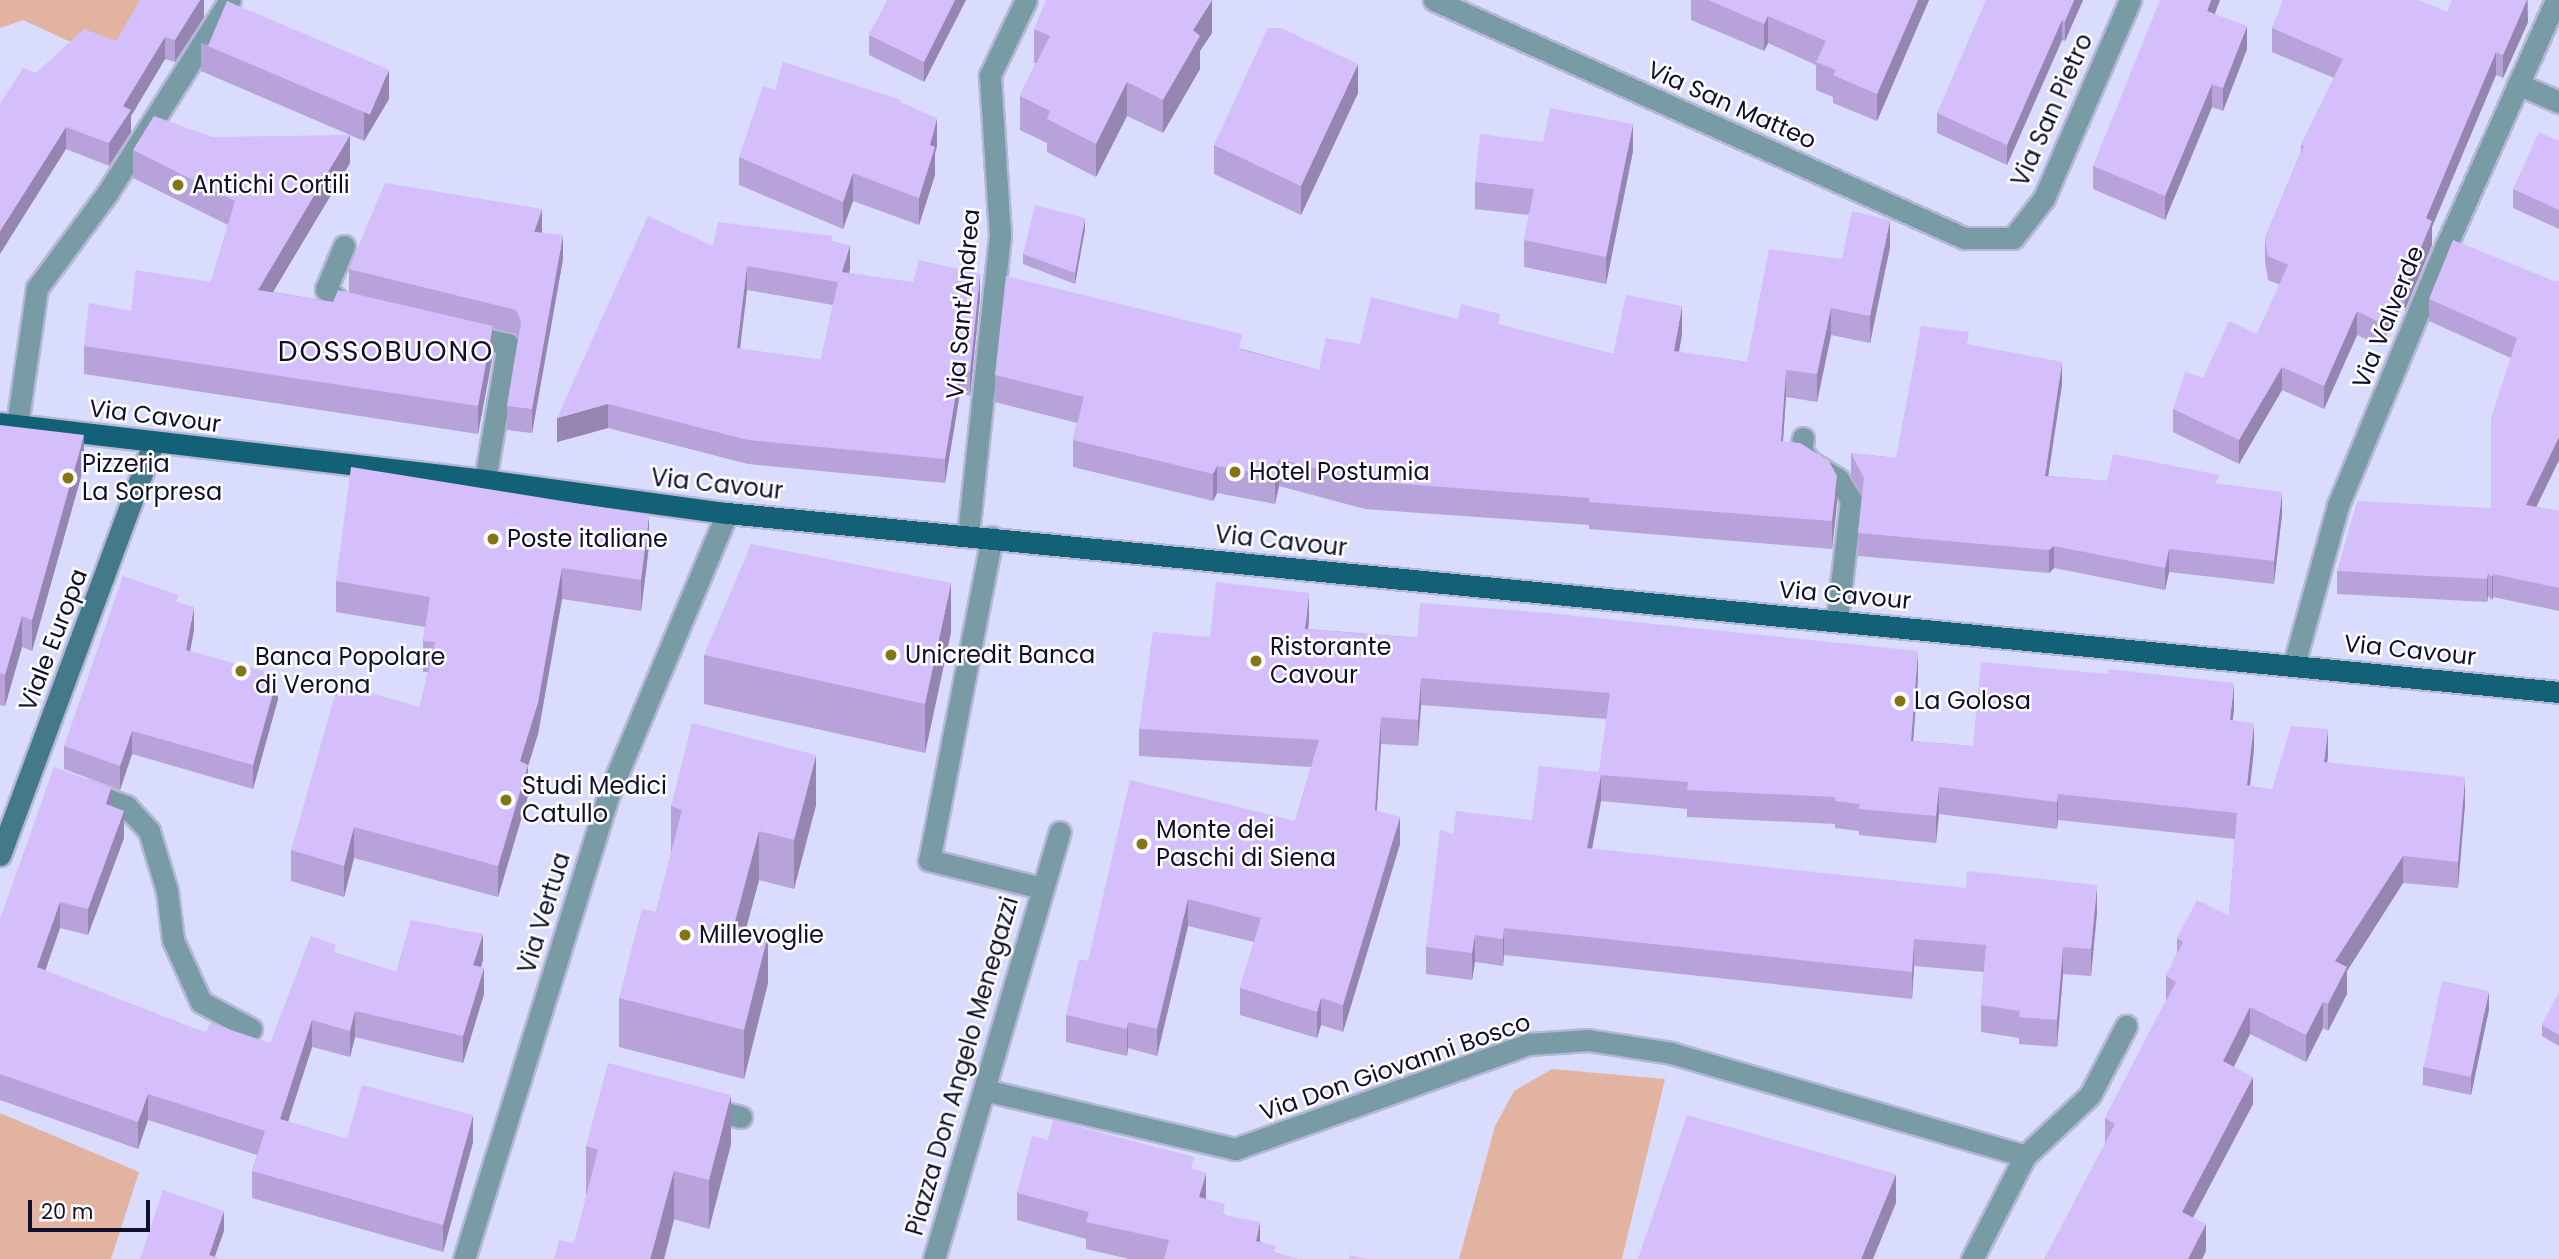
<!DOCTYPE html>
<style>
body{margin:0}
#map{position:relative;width:2559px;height:1259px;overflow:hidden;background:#d9dcfc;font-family:Poppins,sans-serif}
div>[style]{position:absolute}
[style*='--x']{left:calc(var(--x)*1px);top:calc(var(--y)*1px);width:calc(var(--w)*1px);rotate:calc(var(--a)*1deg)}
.green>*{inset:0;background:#e3b3a1}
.roads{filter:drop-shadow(2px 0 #b5b7d6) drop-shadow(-2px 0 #b5b7d6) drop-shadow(0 2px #b5b7d6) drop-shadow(0 -2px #b5b7d6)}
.lane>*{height:21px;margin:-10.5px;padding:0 10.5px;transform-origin:10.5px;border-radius:10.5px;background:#799ba6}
.street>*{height:21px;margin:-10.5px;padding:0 10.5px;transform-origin:10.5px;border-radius:10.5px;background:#799ba6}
.secondary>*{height:21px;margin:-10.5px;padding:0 10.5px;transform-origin:10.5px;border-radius:10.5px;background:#44798a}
.primary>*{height:21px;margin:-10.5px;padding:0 10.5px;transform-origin:10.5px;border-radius:10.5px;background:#126176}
.wall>*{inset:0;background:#b7a3d9}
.shaded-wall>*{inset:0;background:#9585b0}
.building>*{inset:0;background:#d5befc;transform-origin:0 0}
.dots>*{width:19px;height:19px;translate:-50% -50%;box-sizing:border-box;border:4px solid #fff;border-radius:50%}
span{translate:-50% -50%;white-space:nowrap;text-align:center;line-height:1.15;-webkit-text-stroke:5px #fff;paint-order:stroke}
.street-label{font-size:24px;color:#100f2b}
.poi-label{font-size:24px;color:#100f2b}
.left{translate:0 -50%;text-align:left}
.quarter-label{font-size:28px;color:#100f2b;letter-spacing:2px}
.scale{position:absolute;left:28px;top:1200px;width:122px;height:32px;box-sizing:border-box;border:4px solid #100f2b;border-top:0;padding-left:9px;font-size:21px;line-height:24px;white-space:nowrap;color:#100f2b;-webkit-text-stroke:5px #fff;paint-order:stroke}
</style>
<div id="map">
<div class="green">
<div style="clip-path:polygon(0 0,153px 0,116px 63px,23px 20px,0 28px)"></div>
<div style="clip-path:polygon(1552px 1069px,1665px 1079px,1622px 1259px,1459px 1259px,1495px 1126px,1514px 1091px)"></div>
<div style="clip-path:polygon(0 1113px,139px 1172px,111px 1259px,0 1259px)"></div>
</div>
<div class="roads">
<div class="lane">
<div style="--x:344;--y:246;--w:47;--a:112.7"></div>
<div style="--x:326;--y:289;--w:26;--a:43"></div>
<div style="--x:345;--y:307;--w:16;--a:15"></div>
<div style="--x:466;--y:335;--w:43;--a:12.1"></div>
<div style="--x:508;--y:344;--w:138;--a:99.6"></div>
<div style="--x:17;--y:425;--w:138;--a:-81.7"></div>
<div style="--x:37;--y:288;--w:119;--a:-53.5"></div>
<div style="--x:108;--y:192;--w:227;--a:-57.6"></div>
<div style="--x:1803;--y:438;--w:12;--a:99"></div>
<div style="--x:1801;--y:450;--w:15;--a:53"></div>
<div style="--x:1810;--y:462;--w:33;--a:31"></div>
<div style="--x:1838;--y:479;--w:25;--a:58"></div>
<div style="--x:1851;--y:500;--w:121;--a:96.7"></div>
<div style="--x:84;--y:791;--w:45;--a:19.7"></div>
<div style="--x:126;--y:806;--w:34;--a:47"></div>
<div style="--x:149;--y:831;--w:63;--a:73.3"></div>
<div style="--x:167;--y:891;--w:49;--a:83"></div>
<div style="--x:173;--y:940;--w:68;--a:65.7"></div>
<div style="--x:201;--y:1002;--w:57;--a:28.4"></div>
<div style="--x:705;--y:1108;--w:37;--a:14"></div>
<div style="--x:2025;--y:1156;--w:89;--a:-43.2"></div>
<div style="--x:2090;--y:1095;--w:78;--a:-62.4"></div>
</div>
<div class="street">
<div style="--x:1434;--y:0;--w:581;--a:24.18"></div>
<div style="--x:1964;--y:238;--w:49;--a:0"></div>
<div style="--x:2013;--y:238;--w:51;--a:-52.2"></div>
<div style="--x:2044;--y:198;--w:216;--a:-66.5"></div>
<div style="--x:2518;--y:84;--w:45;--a:23.7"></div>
<div style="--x:968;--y:535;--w:302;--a:-83.9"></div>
<div style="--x:1000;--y:235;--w:160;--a:-93.6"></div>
<div style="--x:990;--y:75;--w:83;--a:-64.4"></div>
<div style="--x:992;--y:537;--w:329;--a:101"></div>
<div style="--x:929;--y:860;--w:115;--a:14"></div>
<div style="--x:2294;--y:664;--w:165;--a:-74.5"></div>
<div style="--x:2338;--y:505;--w:281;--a:-67.4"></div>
<div style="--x:2446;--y:246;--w:269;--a:-65.9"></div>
<div style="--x:984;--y:1090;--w:258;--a:13.2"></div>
<div style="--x:1235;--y:1149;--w:312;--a:-19.7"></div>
<div style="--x:1529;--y:1044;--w:59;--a:-3.9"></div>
<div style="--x:1588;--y:1040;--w:84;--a:8.9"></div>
<div style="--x:1671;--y:1053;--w:369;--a:16.2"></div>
<div style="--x:2025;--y:1156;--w:116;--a:117.2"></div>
<div style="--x:464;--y:1259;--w:485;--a:-72.7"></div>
<div style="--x:608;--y:796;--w:307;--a:-67.2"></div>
<div style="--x:934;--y:1259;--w:445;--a:-73.6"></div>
</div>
<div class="secondary">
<div style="--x:0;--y:855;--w:441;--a:-69.6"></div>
</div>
<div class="primary">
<div style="--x:0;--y:423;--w:488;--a:6.7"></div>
<div style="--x:485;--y:480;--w:244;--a:7.8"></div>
<div style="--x:727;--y:513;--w:1841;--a:5.58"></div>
</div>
</div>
<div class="wall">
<div style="clip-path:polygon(204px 0,204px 17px,175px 62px,165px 59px,131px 116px,131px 132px,109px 166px,66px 149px,36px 73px,116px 41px)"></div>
<div style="clip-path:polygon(888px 0,966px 0,924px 82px,869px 55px,869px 35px)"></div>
<div style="clip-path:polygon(1691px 0,1929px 0,1877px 121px,1833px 103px,1833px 97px,1816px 90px,1816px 65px,1768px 43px,1764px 51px,1691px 20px)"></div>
<div style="clip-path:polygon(2083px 0,2065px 41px,2062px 40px,2007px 165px,1937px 133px,1937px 113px)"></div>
<div style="clip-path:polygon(2528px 0,2528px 22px,2503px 78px,2496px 75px,2432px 227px,2432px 245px,2405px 310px,2400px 308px,2381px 346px,2357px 335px,2324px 409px,2282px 390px,2239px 464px,2173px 432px,2173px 409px,2203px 378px,2257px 334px,2280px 285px,2268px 280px,2265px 261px,2265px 238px,2301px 152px,2301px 145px,2334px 78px,2272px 52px,2272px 28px,2447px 12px)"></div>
<div style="clip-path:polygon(2215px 14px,2247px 49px,2223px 111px,2212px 107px,2165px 220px,2093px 189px,2093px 166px)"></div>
<div style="clip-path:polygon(1034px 29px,1212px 33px,1200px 51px,1200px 69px,1163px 133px,1127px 116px,1096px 177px,1047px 152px,1047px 143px,1020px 130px,1020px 96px,1036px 63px,1034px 63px)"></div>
<div style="clip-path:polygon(201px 43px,389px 99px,364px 141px,201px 71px)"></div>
<div style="clip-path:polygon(775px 90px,901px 103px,937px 146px,935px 153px,935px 175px,919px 225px,853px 201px,843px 229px,739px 185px,739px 157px)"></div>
<div style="clip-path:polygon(1358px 93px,1301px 215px,1214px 174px,1214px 145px)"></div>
<div style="clip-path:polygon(212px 137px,350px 163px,273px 292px,333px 302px,349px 293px,349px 269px,542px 233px,563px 259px,532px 433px,507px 430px,507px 406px,518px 339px,516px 334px,493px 328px,493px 354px,478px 434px,84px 374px,84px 346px,131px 311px,211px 282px,228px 225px,133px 178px,133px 150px)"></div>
<div style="clip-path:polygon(2559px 141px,2559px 229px,2513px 208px,2513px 189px)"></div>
<div style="clip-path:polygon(1633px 151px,1606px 284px,1524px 267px,1524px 240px,1529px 215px,1475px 209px,1475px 182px)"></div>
<div style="clip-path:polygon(1085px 229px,1075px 284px,1023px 264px,1023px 254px)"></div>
<div style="clip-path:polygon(evenodd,833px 241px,850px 269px,849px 273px,980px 298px,970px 396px,960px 393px,945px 483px,748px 464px,608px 428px,557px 442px,713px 246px,833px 241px,747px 290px,833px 305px,821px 360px,740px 349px,747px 290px)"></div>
<div style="clip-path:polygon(1890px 247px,1870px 343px,1831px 335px,1817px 402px,1786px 397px,1783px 442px,1837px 503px,1832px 549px,1589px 529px,1589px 525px,1365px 509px,1279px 486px,1275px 504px,1217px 493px,1213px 501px,1073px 467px,1073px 440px,1077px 423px,995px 402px,995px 375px,1242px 349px,1319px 370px,1360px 344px,1458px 319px,1500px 325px,1613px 354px,1682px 334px,1679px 352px,1747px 362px,1842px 259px)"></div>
<div style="clip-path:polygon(2559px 281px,2559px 460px,2536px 507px,2559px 511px,2559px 611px,2493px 597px,2492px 600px,2488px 596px,2487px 602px,2337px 594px,2337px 571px,2491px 508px,2511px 358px,2429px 321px,2429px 299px)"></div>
<div style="clip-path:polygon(1969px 345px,2062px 384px,2048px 476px,2107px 481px,2220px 484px,2282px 514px,2274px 584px,2169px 572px,2165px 590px,2054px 568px,2049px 573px,1858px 556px,1858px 533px,1862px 496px,1851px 476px,1851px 453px,1896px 458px)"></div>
<div style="clip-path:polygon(0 425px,84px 466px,32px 651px,22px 647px,5px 706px,0 705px)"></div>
<div style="clip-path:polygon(649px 546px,641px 611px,562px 599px,538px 734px,528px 765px,528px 796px,498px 897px,354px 858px,344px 897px,291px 881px,291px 850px,420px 707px,428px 672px,423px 672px,423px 641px,425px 627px,336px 612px,336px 581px)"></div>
<div style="clip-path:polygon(178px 602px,194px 630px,190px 651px,278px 699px,253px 789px,132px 754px,120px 790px,64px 769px,64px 746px)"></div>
<div style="clip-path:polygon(1309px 620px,1308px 629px,1918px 678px,1913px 741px,1973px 746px,2234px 709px,2232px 721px,2254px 749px,2250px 786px,2272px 790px,2328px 756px,2327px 762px,2465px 804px,2458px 888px,2403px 883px,2347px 971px,2347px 994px,2328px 1031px,2323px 1028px,2306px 1062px,2250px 1034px,2234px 1067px,2253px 1104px,2193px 1218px,2206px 1251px,2202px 1259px,2045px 1259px,2045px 1258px,2105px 1144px,2105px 1118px,2166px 1001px,2166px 976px,2177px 954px,2177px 938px,2229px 916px,2235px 839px,2058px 820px,2057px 829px,1939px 814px,1936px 843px,1859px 835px,1859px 831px,1835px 828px,1835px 824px,1687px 817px,1687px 809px,1601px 801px,1592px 849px,2097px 912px,2091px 976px,2063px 974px,2057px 1047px,2019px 1044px,2019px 1038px,1981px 1032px,1981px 1005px,1984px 972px,1914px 966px,1912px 999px,1504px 955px,1503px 966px,1475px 962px,1472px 980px,1426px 974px,1426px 947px,1453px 834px,1532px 820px,1599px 772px,1607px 719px,1421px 705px,1418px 746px,1381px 744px,1377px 810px,1400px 844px,1343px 1032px,1321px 1025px,1317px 1038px,1240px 1015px,1240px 988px,1254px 942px,1188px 926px,1157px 1056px,1128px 1048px,1127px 1056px,1066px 1042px,1066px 1015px,1088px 961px,1295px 821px,1311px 767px,1139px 756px,1139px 729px,1210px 637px)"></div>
<div style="clip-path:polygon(951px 632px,925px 753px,704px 704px,704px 655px)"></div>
<div style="clip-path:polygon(816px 805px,794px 889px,759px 880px,746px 928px,768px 983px,744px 1079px,619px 1047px,619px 998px,656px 912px,671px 854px,671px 806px)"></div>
<div style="clip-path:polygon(111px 806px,124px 838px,88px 935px,60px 928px,45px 971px,206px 1033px,270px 1043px,336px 953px,396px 972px,483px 960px,481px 967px,484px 994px,463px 1063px,355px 1037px,350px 1057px,312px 1047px,288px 1122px,347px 1139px,473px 1142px,443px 1252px,252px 1198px,252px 1171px,257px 1155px,148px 1120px,138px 1149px,0 1100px,0 919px)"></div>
<div style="clip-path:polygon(2559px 993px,2559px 1046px,2542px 1036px,2542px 1025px)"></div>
<div style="clip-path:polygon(2489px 1009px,2471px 1095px,2423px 1085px,2423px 1067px)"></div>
<div style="clip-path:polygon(1048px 1140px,1194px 1170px,1206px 1199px,1225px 1215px,1276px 1253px,1298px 1259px,1129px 1259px,1086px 1249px,1086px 1239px,1017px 1220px,1017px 1193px)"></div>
<div style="clip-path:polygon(731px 1144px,709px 1229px,586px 1195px,586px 1146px)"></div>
</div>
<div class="shaded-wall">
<div style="clip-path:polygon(200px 0,204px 0,204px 17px,175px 62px,175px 40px)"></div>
<div style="clip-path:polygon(955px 0,966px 0,924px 82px,924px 62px)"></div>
<div style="clip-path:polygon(1212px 0,1212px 33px,1200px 51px,1200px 69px,1163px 133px,1163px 100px,1193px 30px)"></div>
<div style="clip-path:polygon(1918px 0,1929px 0,1877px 121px,1877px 94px)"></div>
<div style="clip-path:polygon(2074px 0,2083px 0,2065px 41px,2065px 21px)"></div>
<div style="clip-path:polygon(2211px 0,2220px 0,2207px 35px,2207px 11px)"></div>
<div style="clip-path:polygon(2527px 0,2528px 22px,2503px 78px,2503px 55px)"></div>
<div style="clip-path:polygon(1768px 16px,1768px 43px,1764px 51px,1764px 24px)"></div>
<div style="clip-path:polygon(2062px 20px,2062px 40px,2007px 165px,2007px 145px)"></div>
<div style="clip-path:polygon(2247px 26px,2247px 49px,2223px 111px,2223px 88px)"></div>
<div style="clip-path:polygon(165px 37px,165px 59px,131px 116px,131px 132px,109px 166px,109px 143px,123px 106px)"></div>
<div style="clip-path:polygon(2496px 52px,2496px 75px,2432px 227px,2432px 245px,2405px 310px,2405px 287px,2426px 218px)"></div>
<div style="clip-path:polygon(1358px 64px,1358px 93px,1301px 215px,1301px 186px)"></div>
<div style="clip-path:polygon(389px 71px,389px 99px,364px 141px,364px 113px)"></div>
<div style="clip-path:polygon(1127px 82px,1127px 116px,1096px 177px,1096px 144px)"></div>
<div style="clip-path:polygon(2212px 84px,2212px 107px,2165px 220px,2165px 196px)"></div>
<div style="clip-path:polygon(937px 118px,937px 146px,935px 153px,935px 175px,919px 225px,919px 198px,930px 145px)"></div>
<div style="clip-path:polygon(1633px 124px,1633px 151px,1606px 284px,1606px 257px)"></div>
<div style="clip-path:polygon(66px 127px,66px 149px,0 254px,0 231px)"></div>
<div style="clip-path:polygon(350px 135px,350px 163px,258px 317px,258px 290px)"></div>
<div style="clip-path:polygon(853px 173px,853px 201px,843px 229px,843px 202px)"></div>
<div style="clip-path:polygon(542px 209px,542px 233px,534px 232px)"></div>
<div style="clip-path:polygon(1085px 218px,1085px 229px,1075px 284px,1075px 273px)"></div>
<div style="clip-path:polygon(1890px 220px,1890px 247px,1870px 343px,1870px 316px)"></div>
<div style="clip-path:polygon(563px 235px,563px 259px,532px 433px,532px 409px)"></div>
<div style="clip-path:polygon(850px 245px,850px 269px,842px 296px,842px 272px)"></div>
<div style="clip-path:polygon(747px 266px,747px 290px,737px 372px,737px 348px)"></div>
<div style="clip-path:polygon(980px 274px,980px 298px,970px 396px,970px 372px)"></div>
<div style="clip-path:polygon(2400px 285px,2400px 308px,2381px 346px,2381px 323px)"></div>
<div style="clip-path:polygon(1682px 306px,1682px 334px,1674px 379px,1674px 351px)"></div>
<div style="clip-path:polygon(1831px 308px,1831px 335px,1817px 402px,1817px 374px)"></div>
<div style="clip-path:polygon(2357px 311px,2357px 335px,2324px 409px,2324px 386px)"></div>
<div style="clip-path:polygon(493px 326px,493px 354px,478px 434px,478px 406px)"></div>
<div style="clip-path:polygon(2062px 362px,2062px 384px,2045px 498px,2045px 476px)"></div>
<div style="clip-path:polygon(2282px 367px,2282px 390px,2239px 464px,2239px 440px)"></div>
<div style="clip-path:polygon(960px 369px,960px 393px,945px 483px,945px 459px)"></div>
<div style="clip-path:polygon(1786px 370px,1786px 397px,1781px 469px,1781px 441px)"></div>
<div style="clip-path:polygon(608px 404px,608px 428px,557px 442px,557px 418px)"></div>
<div style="clip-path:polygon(84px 435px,84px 466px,32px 651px,32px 620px)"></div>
<div style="clip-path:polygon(2559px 437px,2559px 460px,2526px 528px,2526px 505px)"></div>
<div style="clip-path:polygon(1279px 459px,1279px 486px,1275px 504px,1275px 476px)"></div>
<div style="clip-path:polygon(1217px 466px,1217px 493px,1213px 501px,1213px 474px)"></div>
<div style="clip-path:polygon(1837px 476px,1837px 503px,1832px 549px,1832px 521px)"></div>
<div style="clip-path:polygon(2282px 492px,2282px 514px,2274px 584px,2274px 561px)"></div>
<div style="clip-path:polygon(649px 515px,649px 546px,641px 611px,641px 580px)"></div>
<div style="clip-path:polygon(2054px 546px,2054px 568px,2049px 573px,2049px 550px)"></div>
<div style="clip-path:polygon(2169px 549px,2169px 572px,2165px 590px,2165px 568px)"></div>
<div style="clip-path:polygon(562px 568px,562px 599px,538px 734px,520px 792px,520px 761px)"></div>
<div style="clip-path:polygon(2488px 573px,2488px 596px,2487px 602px,2487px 579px)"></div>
<div style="clip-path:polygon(2493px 574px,2493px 597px,2492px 600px,2492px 577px)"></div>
<div style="clip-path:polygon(951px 583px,951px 632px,925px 753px,925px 704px)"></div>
<div style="clip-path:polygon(1309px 593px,1309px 620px,1305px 656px,1305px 629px)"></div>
<div style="clip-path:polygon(194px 607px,194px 630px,186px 673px,186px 650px)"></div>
<div style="clip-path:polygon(22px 616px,22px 647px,5px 706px,5px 675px)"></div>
<div style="clip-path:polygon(1918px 651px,1918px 678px,1911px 767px,1911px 741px)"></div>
<div style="clip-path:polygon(278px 675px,278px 699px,253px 789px,253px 765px)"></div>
<div style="clip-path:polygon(1421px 678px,1421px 705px,1418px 746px,1418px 720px)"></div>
<div style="clip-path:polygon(2234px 683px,2234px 709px,2230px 747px,2230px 720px)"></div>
<div style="clip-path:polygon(1381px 717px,1381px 744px,1375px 836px,1375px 810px)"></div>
<div style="clip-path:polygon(2254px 723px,2254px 749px,2247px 812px,2247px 785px)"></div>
<div style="clip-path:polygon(2328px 729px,2328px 756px,2324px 788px,2324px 762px)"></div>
<div style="clip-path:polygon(132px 731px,132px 754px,120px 790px,120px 766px)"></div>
<div style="clip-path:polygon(816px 755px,816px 805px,794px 889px,794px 840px)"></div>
<div style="clip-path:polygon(528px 765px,528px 796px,498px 897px,498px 866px)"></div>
<div style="clip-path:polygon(1601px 775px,1601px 801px,1587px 875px,1587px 848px)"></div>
<div style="clip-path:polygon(2465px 777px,2465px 804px,2458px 888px,2458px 862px)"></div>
<div style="clip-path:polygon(1939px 787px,1939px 814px,1936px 843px,1936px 816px)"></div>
<div style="clip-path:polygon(111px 788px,111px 814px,106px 804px)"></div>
<div style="clip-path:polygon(2058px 794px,2058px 820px,2057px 829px,2057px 802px)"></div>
<div style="clip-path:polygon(124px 811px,124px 838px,88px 935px,88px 909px)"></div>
<div style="clip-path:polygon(1400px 817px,1400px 844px,1343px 1032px,1343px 1005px)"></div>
<div style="clip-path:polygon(354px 827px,354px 858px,344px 897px,344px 866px)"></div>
<div style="clip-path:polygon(759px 831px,759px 880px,734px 974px,734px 925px)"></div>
<div style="clip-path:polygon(2403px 856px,2403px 883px,2347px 971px,2347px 994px,2328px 1031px,2328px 1004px,2335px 961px)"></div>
<div style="clip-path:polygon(2097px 885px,2097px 912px,2091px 976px,2091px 949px)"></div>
<div style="clip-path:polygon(1188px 899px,1188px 926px,1157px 1056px,1157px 1029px)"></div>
<div style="clip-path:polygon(60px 902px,60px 928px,37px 994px,37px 967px)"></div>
<div style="clip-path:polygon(1504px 928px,1504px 955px,1503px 966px,1503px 939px)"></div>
<div style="clip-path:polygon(483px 934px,483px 960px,473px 992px,473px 965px)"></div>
<div style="clip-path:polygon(768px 934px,768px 983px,744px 1079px,744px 1030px)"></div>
<div style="clip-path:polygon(1475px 935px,1475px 962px,1472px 980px,1472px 953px)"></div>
<div style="clip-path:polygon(1914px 939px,1914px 966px,1912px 999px,1912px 972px)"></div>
<div style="clip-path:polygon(2063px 947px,2063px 974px,2057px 1047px,2057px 1020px)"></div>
<div style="clip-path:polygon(484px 968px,484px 994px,463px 1063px,463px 1036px)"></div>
<div style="clip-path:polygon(2489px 991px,2489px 1009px,2471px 1095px,2471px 1077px)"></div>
<div style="clip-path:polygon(1321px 998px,1321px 1025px,1317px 1038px,1317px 1012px)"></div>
<div style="clip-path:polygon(2323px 1002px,2323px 1028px,2306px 1062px,2306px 1035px)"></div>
<div style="clip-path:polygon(2250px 1007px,2250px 1034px,2223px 1088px,2223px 1061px)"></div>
<div style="clip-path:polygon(355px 1011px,355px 1037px,350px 1057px,350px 1031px)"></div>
<div style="clip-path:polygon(312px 1020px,312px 1047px,280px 1146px,280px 1119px)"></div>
<div style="clip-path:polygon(1128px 1022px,1128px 1048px,1127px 1056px,1127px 1029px)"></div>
<div style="clip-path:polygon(2253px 1077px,2253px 1104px,2182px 1238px,2182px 1212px)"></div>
<div style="clip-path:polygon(148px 1094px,148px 1120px,138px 1149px,138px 1122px)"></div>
<div style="clip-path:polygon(731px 1095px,731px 1144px,709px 1229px,709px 1180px)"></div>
<div style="clip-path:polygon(473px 1115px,473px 1142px,443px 1252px,443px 1225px)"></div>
<div style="clip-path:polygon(674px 1171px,674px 1220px,664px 1259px,650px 1259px)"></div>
<div style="clip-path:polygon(1206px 1173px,1206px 1201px,1199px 1197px)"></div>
<div style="clip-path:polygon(1896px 1174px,1896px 1203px,1873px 1259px,1861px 1259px)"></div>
<div style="clip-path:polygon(224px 1211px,224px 1231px,214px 1259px,209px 1255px)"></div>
<div style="clip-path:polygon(1260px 1222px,1260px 1250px,1256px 1241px)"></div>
<div style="clip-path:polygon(2206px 1224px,2206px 1251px,2202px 1259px,2188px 1259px)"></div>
</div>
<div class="building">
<div style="clip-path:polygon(140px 0,200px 0,175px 40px,165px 37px,123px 106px,131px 110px,109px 143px,66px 127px,0 231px,0 104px,23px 68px,36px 73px,84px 29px,116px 41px)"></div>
<div style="clip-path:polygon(888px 0,955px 0,924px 62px,869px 35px)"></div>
<div style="clip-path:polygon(1046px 0,1211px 0,1193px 30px,1200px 36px,1163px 100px,1127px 82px,1096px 144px,1047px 119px,1050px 111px,1020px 96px,1050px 36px,1034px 29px)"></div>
<div style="clip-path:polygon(1708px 0,1918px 0,1877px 94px,1833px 75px,1836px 70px,1816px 62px,1826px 41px,1768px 16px,1764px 24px)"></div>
<div style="clip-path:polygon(1986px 0,2074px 0,2065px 21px,2062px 20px,2007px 145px,1937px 113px)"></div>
<div style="clip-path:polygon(2160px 0,2211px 0,2207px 11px,2247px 26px,2223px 88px,2212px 84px,2165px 196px,2093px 166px)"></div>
<div style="clip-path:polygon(2283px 0,2419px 0,2447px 12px,2452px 0,2527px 0,2503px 55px,2496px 52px,2426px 218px,2432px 221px,2405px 287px,2400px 285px,2381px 323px,2357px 311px,2324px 386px,2282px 367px,2239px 440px,2173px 409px,2185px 372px,2203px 378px,2229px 321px,2257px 334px,2288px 265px,2268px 256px,2265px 238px,2304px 146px,2301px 145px,2343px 59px,2272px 28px)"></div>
<div style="left:227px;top:1px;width:176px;height:49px;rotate:23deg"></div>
<div style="clip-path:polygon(1268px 28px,1281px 28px,1358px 64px,1301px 186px,1214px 145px)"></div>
<div style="clip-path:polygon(783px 62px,901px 100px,900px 102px,937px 118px,930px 145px,935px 147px,919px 198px,853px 173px,843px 202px,739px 157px,763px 86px,775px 90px)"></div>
<div style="clip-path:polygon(1550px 108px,1633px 124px,1606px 257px,1524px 240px,1534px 189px,1475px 182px,1480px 134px,1543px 142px)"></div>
<div style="clip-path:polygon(154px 116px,212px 137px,350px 135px,258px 290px,333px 302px,338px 290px,493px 326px,478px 406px,84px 346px,89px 303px,131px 311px,136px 270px,211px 282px,235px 201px,133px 150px)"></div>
<div style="clip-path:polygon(2539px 132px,2559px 141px,2559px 210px,2513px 189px)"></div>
<div style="clip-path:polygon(385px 183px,542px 209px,534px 232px,563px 235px,532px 409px,507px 406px,521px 322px,516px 310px,349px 269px)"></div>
<div style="clip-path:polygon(1035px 205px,1085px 218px,1075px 273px,1023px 254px)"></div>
<div style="clip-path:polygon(1852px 211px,1890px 220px,1870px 316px,1831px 308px,1817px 374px,1786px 370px,1781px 441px,1800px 443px,1829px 461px,1837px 476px,1832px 521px,1589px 502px,1589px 498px,1365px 481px,1279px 459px,1275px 476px,1217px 466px,1213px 474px,1073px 440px,1084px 397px,995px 375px,1006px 276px,1242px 334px,1239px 349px,1319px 370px,1326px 338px,1360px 344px,1371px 297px,1458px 319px,1461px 304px,1500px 314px,1498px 324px,1613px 354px,1626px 295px,1682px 306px,1674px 351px,1747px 362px,1769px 249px,1842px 259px)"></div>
<div style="clip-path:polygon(evenodd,648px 216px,713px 246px,718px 222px,833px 236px,831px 241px,850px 245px,842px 272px,913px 282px,919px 260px,980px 274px,970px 372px,960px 369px,945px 459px,748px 440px,608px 404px,557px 418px,648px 216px,747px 266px,838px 282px,821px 360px,737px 348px,747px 266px)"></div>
<div style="clip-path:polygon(2453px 240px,2554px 281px,2559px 281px,2559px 437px,2526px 505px,2559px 511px,2559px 588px,2493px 574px,2492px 577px,2488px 573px,2487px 579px,2337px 571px,2357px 501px,2491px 508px,2491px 418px,2517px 338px,2429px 299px)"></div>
<div style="clip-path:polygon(1921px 326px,1969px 332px,1967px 344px,2062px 362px,2045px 476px,2107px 481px,2113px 454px,2220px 475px,2215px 483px,2282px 492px,2274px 561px,2169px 549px,2165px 568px,2054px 546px,2049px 550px,1858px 533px,1864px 478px,1851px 453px,1896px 458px)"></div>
<div style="clip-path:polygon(0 425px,84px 435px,32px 620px,22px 616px,5px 675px,0 673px)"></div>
<div style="clip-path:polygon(351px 467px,649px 515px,641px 580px,562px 568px,538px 703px,520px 761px,528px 765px,498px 866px,354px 827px,344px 866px,291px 850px,338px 684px,420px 707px,435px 642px,423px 641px,430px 597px,336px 581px)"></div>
<div style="clip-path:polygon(751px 544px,951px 583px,925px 704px,704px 655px)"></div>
<div style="clip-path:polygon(123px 576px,178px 595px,176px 602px,194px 607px,186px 650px,278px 675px,253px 765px,132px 731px,120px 766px,64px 746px)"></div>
<div style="clip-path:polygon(1216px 582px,1309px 593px,1305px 629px,1417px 638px,1420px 603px,1548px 613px,1918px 651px,1911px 741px,1973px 746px,1981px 662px,2108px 674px,2108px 669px,2234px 683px,2230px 720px,2254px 723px,2247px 785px,2272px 790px,2291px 726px,2328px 729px,2324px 762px,2465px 777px,2458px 862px,2403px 856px,2335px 961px,2347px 967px,2328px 1004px,2323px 1002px,2306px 1035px,2250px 1007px,2223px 1061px,2253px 1077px,2182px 1212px,2206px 1224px,2188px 1259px,2048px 1259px,2045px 1258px,2115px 1124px,2105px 1118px,2176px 982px,2166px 976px,2183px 942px,2177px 938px,2197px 900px,2229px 916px,2237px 813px,2058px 794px,2057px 802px,1939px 787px,1936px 816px,1859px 809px,1860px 804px,1835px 801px,1835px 797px,1687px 790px,1688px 782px,1601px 775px,1587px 848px,1966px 888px,1967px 871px,2097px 885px,2091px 949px,2063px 947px,2057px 1020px,2019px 1017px,2020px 1011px,1981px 1005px,1986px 945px,1914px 939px,1912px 972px,1504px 928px,1503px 939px,1475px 935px,1472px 953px,1426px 947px,1440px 830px,1453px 834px,1456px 811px,1532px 820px,1539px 766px,1599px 772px,1610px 693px,1421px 678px,1418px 720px,1381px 717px,1375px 810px,1400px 817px,1343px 1005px,1321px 998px,1317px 1012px,1240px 988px,1261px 918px,1188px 899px,1157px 1029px,1128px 1022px,1127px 1029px,1066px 1015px,1079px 959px,1088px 961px,1130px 780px,1295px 821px,1319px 740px,1139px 729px,1153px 632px,1210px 637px)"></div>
<div style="clip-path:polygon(692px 723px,816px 755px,794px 840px,759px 831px,734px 925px,768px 934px,744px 1030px,619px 998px,642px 909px,656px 912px,682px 810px,671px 806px)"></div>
<div style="clip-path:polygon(54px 767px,111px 788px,106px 804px,124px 811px,88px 909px,60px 902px,37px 967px,206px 1033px,210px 1023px,270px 1043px,311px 936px,336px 945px,334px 952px,396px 972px,411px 920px,483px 934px,473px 965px,484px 968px,463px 1036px,355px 1011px,350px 1031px,312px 1020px,280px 1119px,347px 1139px,362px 1085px,473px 1115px,443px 1225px,252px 1171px,265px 1131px,148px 1094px,138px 1122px,0 1074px,0 919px)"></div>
<div style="left:2442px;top:981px;width:48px;height:88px;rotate:12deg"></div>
<div style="clip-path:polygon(2559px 993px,2559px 1035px,2542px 1025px)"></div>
<div style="clip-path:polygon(608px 1063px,731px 1095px,709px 1180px,674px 1171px,650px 1259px,554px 1259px,559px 1240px,574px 1243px,598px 1150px,586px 1146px)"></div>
<div style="clip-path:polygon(1687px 1115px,1896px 1174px,1861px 1259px,1638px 1259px)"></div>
<div style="clip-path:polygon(1053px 1120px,1194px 1157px,1191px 1168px,1206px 1173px,1199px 1197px,1225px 1204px,1223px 1215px,1260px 1222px,1256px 1241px,1276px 1246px,1273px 1252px,1298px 1259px,1164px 1259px,1169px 1240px,1086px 1222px,1089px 1212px,1017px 1193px,1032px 1136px,1048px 1140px)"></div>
<div style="clip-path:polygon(163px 1190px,224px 1211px,209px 1255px,218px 1258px,218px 1259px,140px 1259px)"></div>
<div style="clip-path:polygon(1350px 1255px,1366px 1259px,1349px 1259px)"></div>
</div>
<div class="dots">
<div style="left:178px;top:185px;background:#827517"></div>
<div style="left:1235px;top:472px;background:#827517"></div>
<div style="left:68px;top:478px;background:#827517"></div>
<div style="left:493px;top:539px;background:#827517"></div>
<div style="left:891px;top:655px;background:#827517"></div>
<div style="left:1256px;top:661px;background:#827517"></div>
<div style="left:241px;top:671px;background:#827517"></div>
<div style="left:1900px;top:701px;background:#827517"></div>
<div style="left:506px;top:800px;background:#827517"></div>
<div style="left:1142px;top:844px;background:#827517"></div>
<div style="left:685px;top:935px;background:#827517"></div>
</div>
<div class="street-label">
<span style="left:1732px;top:105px;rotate:24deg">Via San Matteo</span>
<span style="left:2052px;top:110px;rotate:-66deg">Via San Pietro</span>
<span style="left:963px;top:304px;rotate:-85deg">Via Sant'Andrea</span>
<span style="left:2388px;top:317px;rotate:-68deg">Via Valverde</span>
<span style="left:155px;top:416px;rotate:7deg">Via Cavour</span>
<span style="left:717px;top:484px;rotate:6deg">Via Cavour</span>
<span style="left:1281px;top:541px;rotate:6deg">Via Cavour</span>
<span style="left:1845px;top:595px;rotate:5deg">Via Cavour</span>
<span style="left:53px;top:640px;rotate:-69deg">Viale Europa</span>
<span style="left:2410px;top:650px;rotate:6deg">Via Cavour</span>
<span style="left:544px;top:913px;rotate:-73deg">Via Vertua</span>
<span style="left:962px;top:1066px;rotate:-74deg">Piazza Don Angelo Menegazzi</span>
<span style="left:1395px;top:1067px;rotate:-19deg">Via Don Giovanni Bosco</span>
</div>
<div class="poi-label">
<span class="left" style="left:192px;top:185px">Antichi Cortili</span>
<span class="left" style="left:82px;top:478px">Pizzeria<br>La Sorpresa</span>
<span class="left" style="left:1249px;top:472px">Hotel Postumia</span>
<span class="left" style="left:507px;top:539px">Poste italiane</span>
<span class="left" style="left:1270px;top:661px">Ristorante<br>Cavour</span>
<span class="left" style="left:905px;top:655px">Unicredit Banca</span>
<span class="left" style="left:255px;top:671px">Banca Popolare<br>di Verona</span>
<span class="left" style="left:1914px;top:701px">La Golosa</span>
<span class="left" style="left:522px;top:800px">Studi Medici<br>Catullo</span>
<span class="left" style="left:1156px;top:844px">Monte dei<br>Paschi di Siena</span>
<span class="left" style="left:699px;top:935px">Millevoglie</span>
</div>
<div class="quarter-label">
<span style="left:386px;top:352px">DOSSOBUONO</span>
</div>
<div class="scale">20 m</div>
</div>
